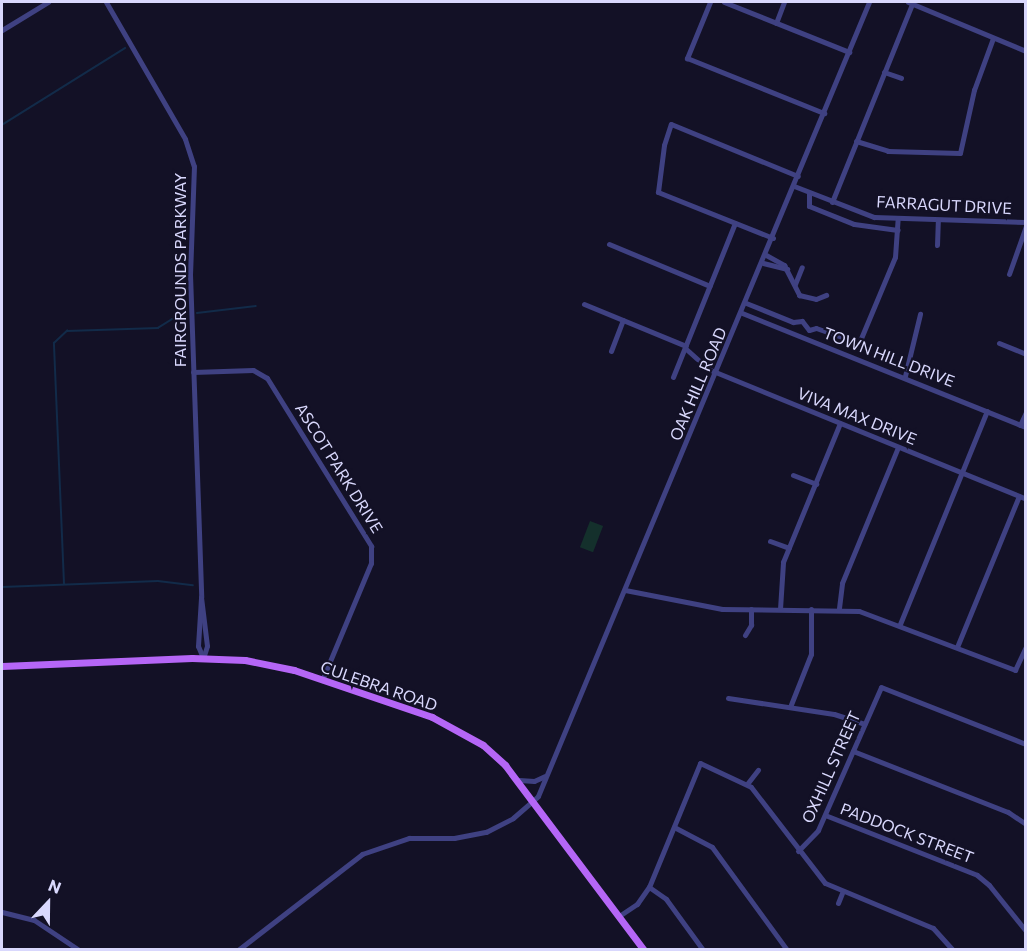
<!DOCTYPE html>
<style>
body{margin:0}
#map{position:relative;width:1027px;height:951px;overflow:hidden;background:#131126;font-family:Commissioner,sans-serif}
div>[style]{position:absolute}
[style*='--x']{left:calc(var(--x)*1px);top:calc(var(--y)*1px);width:calc(var(--w)*1px);rotate:calc(var(--a)*1deg)}
.green>*{inset:0;background:#14302c;transform-origin:0 0}
.stream>*{height:1.5px;margin:-0.75px;padding:0 0.75px;transform-origin:0.75px;border-radius:0.75px;background:#122b49}
.minor>*{height:5px;margin:-2.5px;padding:0 2.5px;transform-origin:2.5px;border-radius:2.5px;background:#3f4182}
.major>*{height:7px;margin:-3.5px;padding:0 3.5px;transform-origin:3.5px;border-radius:3.5px;background:#b566f6}
span{translate:-50% -50%;white-space:nowrap;text-align:center;line-height:1.15;-webkit-text-stroke:4.5px #131126;paint-order:stroke}
.street-label{font-size:16px;color:#d9d8fd}
.frame{position:absolute;inset:0;border:3px solid #d9d8fd;pointer-events:none}
.north{position:absolute;left:18px;top:873px;width:60px;height:60px;-webkit-text-stroke:4px #131126;paint-order:stroke;rotate:22deg;font-size:16px;font-weight:700;line-height:24px;text-align:center;color:#d9d8fd}
.north::after{content:'';display:block;margin:auto;width:21px;height:27px;background:#d9d8fd;clip-path:polygon(50% 0,100% 100%,50% 72%,0 100%)}
</style>
<div id="map">
<div class="green">
<div style="left:590px;top:521px;width:14px;height:28px;rotate:21deg"></div>
</div>
<div class="stream">
<div style="--x:2;--y:125;--w:145;--a:-32"></div>
<div style="--x:197;--y:313;--w:59;--a:-6.8"></div>
<div style="--x:64;--y:584;--w:241;--a:-92.4"></div>
<div style="--x:54;--y:343;--w:18;--a:-43"></div>
<div style="--x:67;--y:331;--w:91;--a:-1.9"></div>
<div style="--x:158;--y:328;--w:31;--a:-32"></div>
<div style="--x:2;--y:587;--w:156;--a:-2.2"></div>
<div style="--x:158;--y:581;--w:35;--a:7"></div>
</div>
<div class="minor">
<div style="--x:106;--y:2;--w:158;--a:60"></div>
<div style="--x:185;--y:139;--w:28;--a:72"></div>
<div style="--x:194;--y:166;--w:108;--a:92.1"></div>
<div style="--x:190;--y:274;--w:323;--a:88"></div>
<div style="--x:201;--y:597;--w:49;--a:83"></div>
<div style="--x:207;--y:646;--w:13;--a:108"></div>
<div style="--x:710;--y:2;--w:61;--a:112.3"></div>
<div style="--x:687;--y:58;--w:148;--a:21.9"></div>
<div style="--x:724;--y:2;--w:135;--a:21.8"></div>
<div style="--x:908;--y:2;--w:128;--a:22.6"></div>
<div style="--x:776;--y:23;--w:22;--a:-69"></div>
<div style="--x:2;--y:30;--w:54;--a:-31.3"></div>
<div style="--x:884;--y:72;--w:18;--a:19"></div>
<div style="--x:856;--y:141;--w:34;--a:17"></div>
<div style="--x:888;--y:151;--w:72;--a:1.6"></div>
<div style="--x:960;--y:153;--w:65;--a:-77.5"></div>
<div style="--x:974;--y:90;--w:55;--a:-69.9"></div>
<div style="--x:794;--y:186;--w:86;--a:21.2"></div>
<div style="--x:874;--y:217;--w:152;--a:1.9"></div>
<div style="--x:809;--y:193;--w:13;--a:90"></div>
<div style="--x:809;--y:206;--w:48;--a:21.8"></div>
<div style="--x:854;--y:224;--w:44;--a:7.8"></div>
<div style="--x:832;--y:202;--w:214;--a:-68"></div>
<div style="--x:773;--y:238;--w:124;--a:-158.2"></div>
<div style="--x:658;--y:192;--w:47;--a:-82.7"></div>
<div style="--x:664;--y:145;--w:22;--a:-72"></div>
<div style="--x:671;--y:124;--w:137;--a:22.3"></div>
<div style="--x:609;--y:244;--w:109;--a:22.6"></div>
<div style="--x:937;--y:245;--w:25;--a:-88"></div>
<div style="--x:766;--y:255;--w:21;--a:29"></div>
<div style="--x:784;--y:265;--w:34;--a:63"></div>
<div style="--x:799;--y:295;--w:17;--a:13"></div>
<div style="--x:816;--y:299;--w:11;--a:-22"></div>
<div style="--x:763;--y:263;--w:25;--a:14"></div>
<div style="--x:1009;--y:274;--w:51;--a:-70.5"></div>
<div style="--x:795;--y:284;--w:18;--a:-68"></div>
<div style="--x:746;--y:303;--w:51;--a:22"></div>
<div style="--x:793;--y:322;--w:9;--a:-6"></div>
<div style="--x:802;--y:321;--w:11;--a:52"></div>
<div style="--x:809;--y:330;--w:7;--a:-16"></div>
<div style="--x:816;--y:328;--w:46;--a:19.2"></div>
<div style="--x:859;--y:343;--w:93;--a:-67.3"></div>
<div style="--x:895;--y:257;--w:39;--a:-86"></div>
<div style="--x:584;--y:304;--w:110;--a:22.4"></div>
<div style="--x:742;--y:313;--w:306;--a:21.9"></div>
<div style="--x:999;--y:343;--w:29;--a:22"></div>
<div style="--x:685;--y:348;--w:31;--a:42"></div>
<div style="--x:708;--y:369;--w:344;--a:22.2"></div>
<div style="--x:611;--y:351;--w:33;--a:-69"></div>
<div style="--x:193;--y:372;--w:60;--a:-1.9"></div>
<div style="--x:253;--y:370;--w:16;--a:30"></div>
<div style="--x:267;--y:378;--w:198;--a:58.2"></div>
<div style="--x:371;--y:546;--w:17;--a:90"></div>
<div style="--x:371;--y:563;--w:127;--a:112.7"></div>
<div style="--x:905;--y:376;--w:64;--a:-76.4"></div>
<div style="--x:673;--y:377;--w:166;--a:-68.1"></div>
<div style="--x:1020;--y:425;--w:14;--a:-65"></div>
<div style="--x:793;--y:475;--w:25;--a:21"></div>
<div style="--x:770;--y:541;--w:20;--a:20"></div>
<div style="--x:625;--y:590;--w:99;--a:11.1"></div>
<div style="--x:722;--y:609;--w:137;--a:0.8"></div>
<div style="--x:859;--y:611;--w:167;--a:20.7"></div>
<div style="--x:1015;--y:670;--w:26;--a:-65"></div>
<div style="--x:201;--y:598;--w:48;--a:93.6"></div>
<div style="--x:198;--y:646;--w:13;--a:67"></div>
<div style="--x:839;--y:608;--w:25;--a:-83"></div>
<div style="--x:842;--y:583;--w:147;--a:-67.6"></div>
<div style="--x:780;--y:609;--w:47;--a:-86.3"></div>
<div style="--x:783;--y:562;--w:150;--a:-67.7"></div>
<div style="--x:900;--y:624;--w:230;--a:-67.8"></div>
<div style="--x:745;--y:635;--w:12;--a:-59"></div>
<div style="--x:751;--y:625;--w:16;--a:-90"></div>
<div style="--x:957;--y:647;--w:163;--a:-67.7"></div>
<div style="--x:728;--y:698;--w:107;--a:8.6"></div>
<div style="--x:834;--y:714;--w:32;--a:18"></div>
<div style="--x:790;--y:707;--w:57;--a:-68.4"></div>
<div style="--x:811;--y:654;--w:45;--a:-90"></div>
<div style="--x:853;--y:751;--w:167;--a:21.5"></div>
<div style="--x:1008;--y:812;--w:22;--a:34"></div>
<div style="--x:519;--y:780;--w:15;--a:4"></div>
<div style="--x:534;--y:781;--w:12;--a:-24"></div>
<div style="--x:747;--y:784;--w:18;--a:-52"></div>
<div style="--x:825;--y:815;--w:163;--a:21.5"></div>
<div style="--x:977;--y:875;--w:16;--a:40"></div>
<div style="--x:989;--y:885;--w:59;--a:51.2"></div>
<div style="--x:674;--y:827;--w:43;--a:27.8"></div>
<div style="--x:712;--y:847;--w:127;--a:53.9"></div>
<div style="--x:798;--y:851;--w:29;--a:-46"></div>
<div style="--x:818;--y:830;--w:156;--a:-66.2"></div>
<div style="--x:881;--y:687;--w:156;--a:21.5"></div>
<div style="--x:649;--y:887;--w:21;--a:35"></div>
<div style="--x:666;--y:899;--w:63;--a:54"></div>
<div style="--x:838;--y:903;--w:11;--a:-68"></div>
<div style="--x:2;--y:912;--w:33;--a:14"></div>
<div style="--x:34;--y:920;--w:54;--a:33.7"></div>
<div style="--x:619;--y:916;--w:22;--a:-34"></div>
<div style="--x:637;--y:904;--w:21;--a:-55"></div>
<div style="--x:649;--y:887;--w:134;--a:-67.6"></div>
<div style="--x:700;--y:763;--w:56;--a:25.2"></div>
<div style="--x:751;--y:787;--w:121;--a:52.4"></div>
<div style="--x:825;--y:883;--w:117;--a:22.6"></div>
<div style="--x:933;--y:928;--w:30;--a:48"></div>
<div style="--x:238;--y:950;--w:157;--a:-37.7"></div>
<div style="--x:362;--y:854;--w:50;--a:-18.8"></div>
<div style="--x:409;--y:838;--w:45;--a:0"></div>
<div style="--x:454;--y:838;--w:33;--a:-11"></div>
<div style="--x:486;--y:832;--w:30;--a:-27"></div>
<div style="--x:513;--y:818;--w:33;--a:-41"></div>
<div style="--x:538;--y:796;--w:860;--a:-67.37"></div>
</div>
<div class="major">
<div style="--x:2;--y:666;--w:190;--a:-2.4"></div>
<div style="--x:192;--y:658;--w:53;--a:2.2"></div>
<div style="--x:245;--y:660;--w:50;--a:11.5"></div>
<div style="--x:294;--y:670;--w:146;--a:18.8"></div>
<div style="--x:432;--y:717;--w:58;--a:28.8"></div>
<div style="--x:483;--y:745;--w:30;--a:42"></div>
<div style="--x:505;--y:765;--w:231;--a:53.1"></div>
</div>
<div class="street-label">
<span style="left:944px;top:205px;rotate:3deg">FARRAGUT DRIVE</span>
<span style="left:180px;top:270px;rotate:-90deg">FAIRGROUNDS PARKWAY</span>
<span style="left:889px;top:357px;rotate:21deg">TOWN HILL DRIVE</span>
<span style="left:698px;top:384px;rotate:-67deg">OAK HILL ROAD</span>
<span style="left:857px;top:416px;rotate:22deg">VIVA MAX DRIVE</span>
<span style="left:339px;top:468px;rotate:58deg">ASCOT PARK DRIVE</span>
<span style="left:379px;top:686px;rotate:19deg">CULEBRA ROAD</span>
<span style="left:831px;top:767px;rotate:-66deg">OXHILL STREET</span>
<span style="left:907px;top:833px;rotate:21deg">PADDOCK STREET</span>
</div>
<div class="frame"></div>
<div class="north">N</div>
</div>
